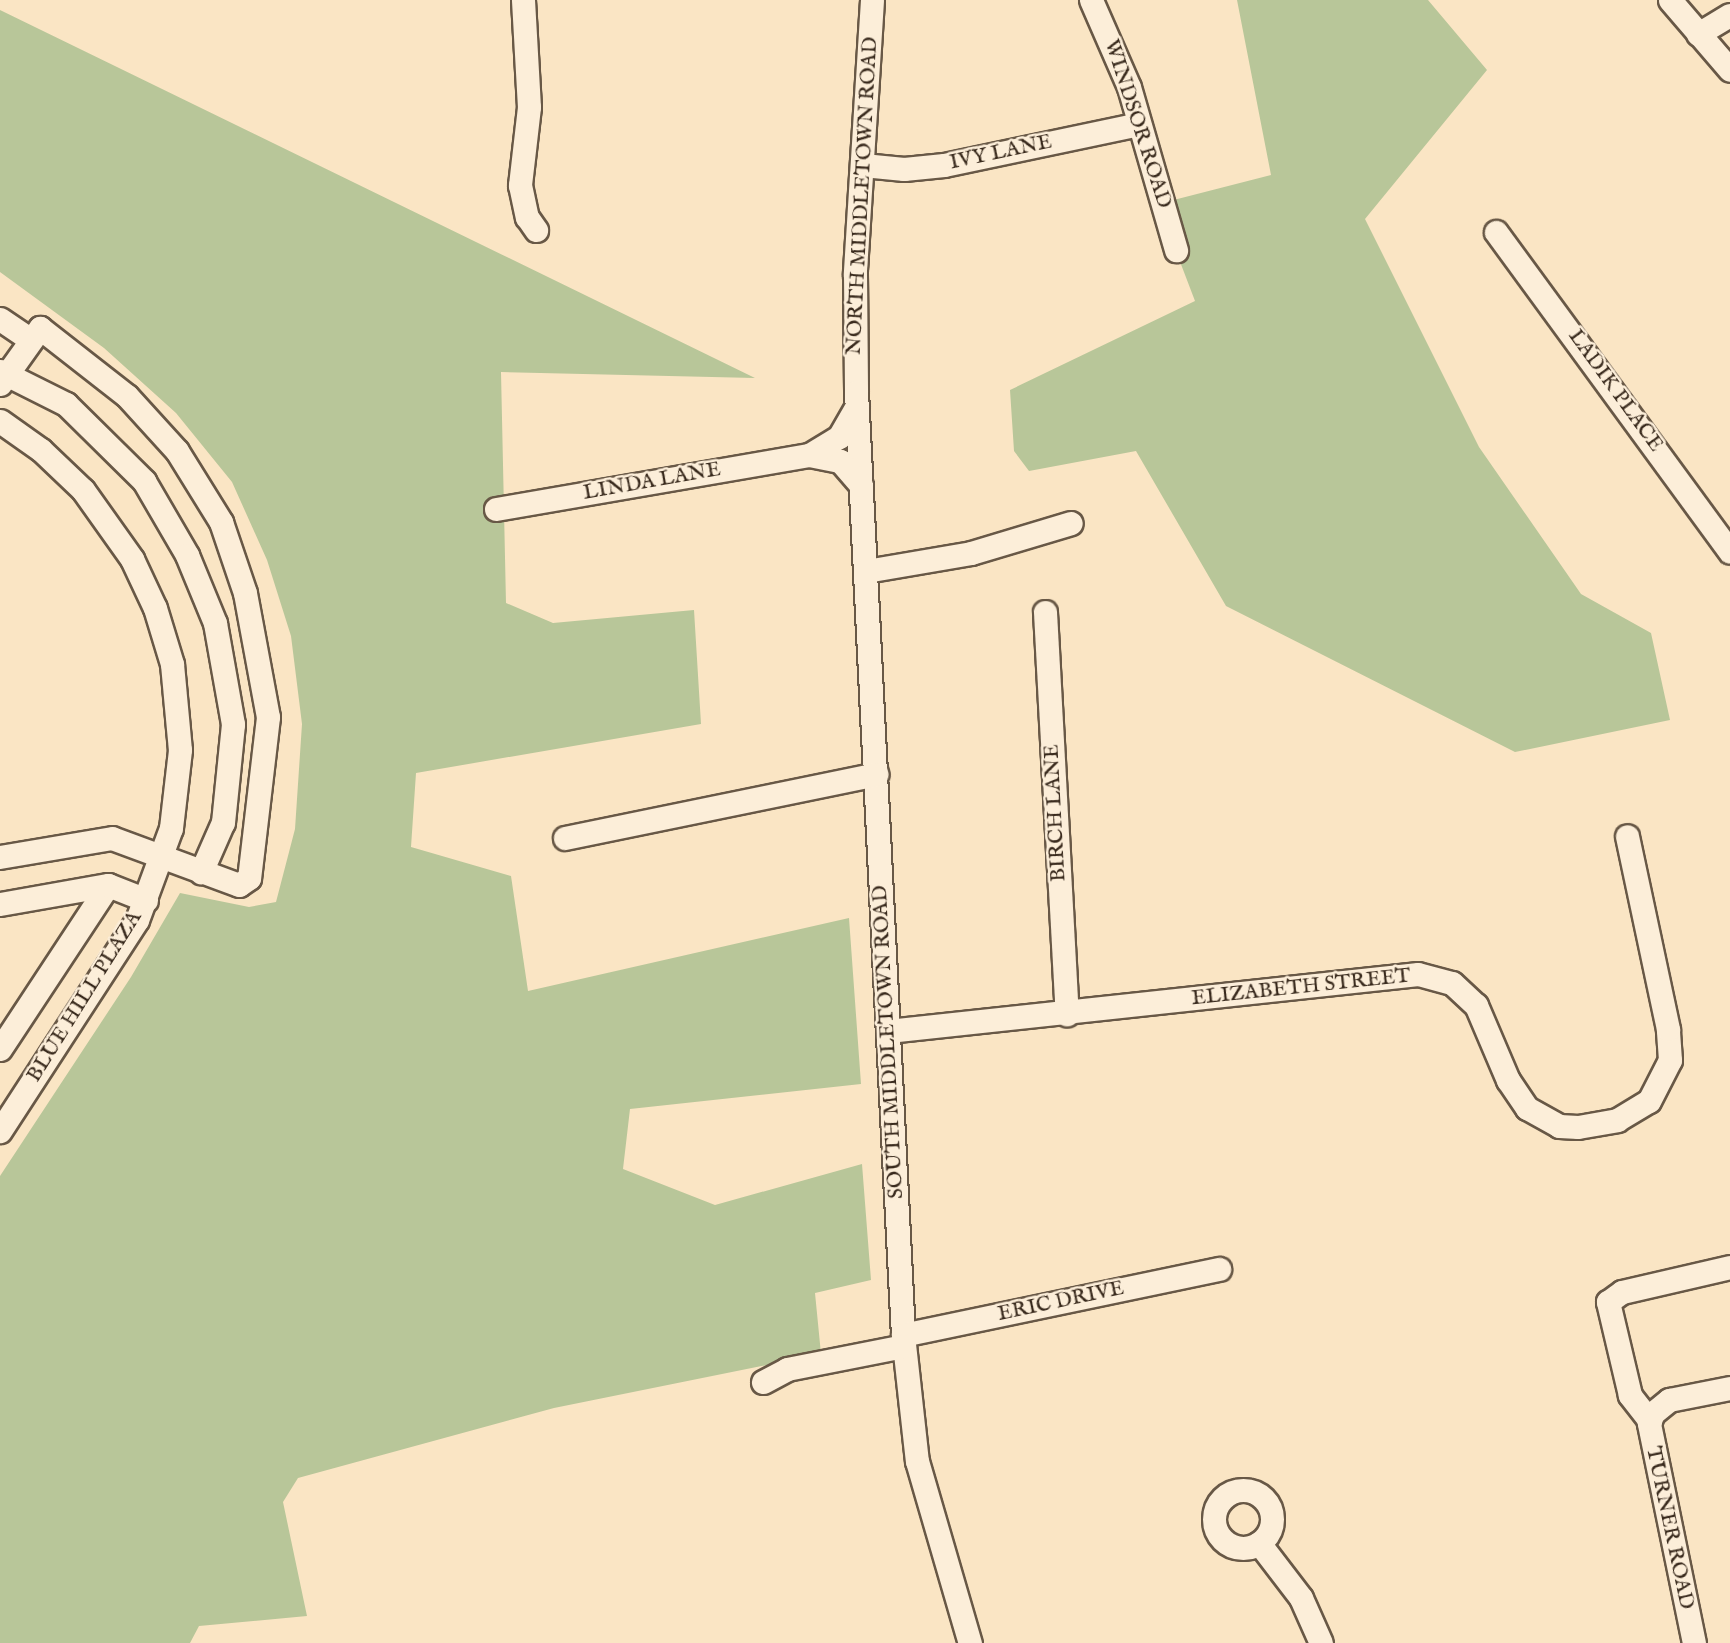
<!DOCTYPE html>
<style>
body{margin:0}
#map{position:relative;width:1730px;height:1643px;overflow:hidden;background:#fae5c4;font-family:"IM FELL English",serif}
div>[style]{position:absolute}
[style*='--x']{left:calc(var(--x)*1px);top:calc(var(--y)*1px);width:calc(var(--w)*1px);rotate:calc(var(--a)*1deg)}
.green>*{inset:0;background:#b8c699}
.roads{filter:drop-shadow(2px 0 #685846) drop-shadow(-2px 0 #685846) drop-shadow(0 2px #685846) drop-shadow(0 -2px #685846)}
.minor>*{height:23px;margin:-11.5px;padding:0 11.5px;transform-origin:11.5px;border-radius:11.5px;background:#fceed9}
.minor>.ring{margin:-11.5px;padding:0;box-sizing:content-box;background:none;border:23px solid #fceed9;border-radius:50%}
span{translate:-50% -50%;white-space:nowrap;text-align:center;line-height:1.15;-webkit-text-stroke:5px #fceed9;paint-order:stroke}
.street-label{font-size:21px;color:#38291c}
</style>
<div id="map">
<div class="green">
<div style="clip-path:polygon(1237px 0,1428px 0,1487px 70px,1365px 219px,1479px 447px,1581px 594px,1651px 633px,1670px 720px,1515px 752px,1226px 606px,1136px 451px,1029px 471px,1014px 451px,1010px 390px,1195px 301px,1158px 204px,1271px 175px)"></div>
<div style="clip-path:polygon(0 10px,755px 378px,501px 372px,506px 603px,553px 623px,694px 610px,701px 724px,416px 773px,411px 847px,511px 876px,528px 991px,849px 918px,861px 1084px,630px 1109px,623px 1169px,715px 1205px,862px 1164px,871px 1280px,815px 1293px,821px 1354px,554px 1408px,298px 1478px,283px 1502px,307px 1616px,199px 1626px,190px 1643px,0 1643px,0 1176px,131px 977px,180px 893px,249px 907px,276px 902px,295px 829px,302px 724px,291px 636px,267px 560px,232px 482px,176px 413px,104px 348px,0 272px)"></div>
</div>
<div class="roads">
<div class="minor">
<div style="--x:523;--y:0;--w:107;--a:86.8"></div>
<div style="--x:529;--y:107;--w:79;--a:96.6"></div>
<div style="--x:520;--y:185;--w:33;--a:78"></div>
<div style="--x:527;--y:217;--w:16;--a:55"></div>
<div style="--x:872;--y:0;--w:275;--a:93.6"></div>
<div style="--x:855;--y:274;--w:118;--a:89.5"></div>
<div style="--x:856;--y:392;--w:944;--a:87.15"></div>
<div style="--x:903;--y:1335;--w:127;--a:83.7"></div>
<div style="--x:917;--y:1461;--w:190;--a:73.8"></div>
<div style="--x:1091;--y:0;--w:95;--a:66.4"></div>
<div style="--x:1129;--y:87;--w:170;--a:73.9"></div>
<div style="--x:1670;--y:0;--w:92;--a:49.4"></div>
<div style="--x:1698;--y:34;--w:37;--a:-31"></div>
<div style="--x:863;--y:165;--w:41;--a:5.6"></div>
<div style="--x:904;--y:169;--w:40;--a:-5.7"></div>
<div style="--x:944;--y:165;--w:198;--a:-11.9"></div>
<div style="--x:1496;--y:232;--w:396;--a:53.8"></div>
<div style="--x:0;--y:319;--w:37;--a:34"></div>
<div style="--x:0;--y:371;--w:74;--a:26.6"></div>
<div style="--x:66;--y:404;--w:110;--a:44.6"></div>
<div style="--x:144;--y:481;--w:86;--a:59.8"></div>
<div style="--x:187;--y:555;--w:74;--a:67.6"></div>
<div style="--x:215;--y:623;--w:103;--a:79.9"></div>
<div style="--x:233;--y:724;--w:99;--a:95.8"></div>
<div style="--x:223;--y:822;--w:55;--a:113.7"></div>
<div style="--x:0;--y:384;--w:69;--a:-54.5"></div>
<div style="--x:40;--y:328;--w:110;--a:38"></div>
<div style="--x:127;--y:396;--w:74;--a:47.7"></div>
<div style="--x:177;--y:451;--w:84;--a:58.2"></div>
<div style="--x:221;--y:522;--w:75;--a:71.3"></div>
<div style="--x:245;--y:593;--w:126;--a:79.5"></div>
<div style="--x:268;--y:717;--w:162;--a:96.7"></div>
<div style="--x:249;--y:878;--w:12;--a:145"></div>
<div style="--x:239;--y:885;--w:135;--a:-159.7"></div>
<div style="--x:112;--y:838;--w:114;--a:170.4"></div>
<div style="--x:0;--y:421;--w:50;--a:35.3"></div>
<div style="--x:41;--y:450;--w:58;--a:43.6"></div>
<div style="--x:83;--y:490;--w:85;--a:54.6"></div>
<div style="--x:132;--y:559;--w:54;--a:64.9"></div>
<div style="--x:155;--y:608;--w:59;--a:73.1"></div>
<div style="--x:172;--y:664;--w:86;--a:84.7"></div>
<div style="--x:180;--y:750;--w:79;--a:96.6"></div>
<div style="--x:171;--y:828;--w:98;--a:110.3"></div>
<div style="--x:137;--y:920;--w:252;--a:123"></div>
<div style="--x:809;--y:455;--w:32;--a:11"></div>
<div style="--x:840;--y:461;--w:32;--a:49"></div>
<div style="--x:496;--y:509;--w:318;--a:-9.8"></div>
<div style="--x:809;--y:455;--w:35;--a:-31"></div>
<div style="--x:839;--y:437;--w:36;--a:-60"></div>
<div style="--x:866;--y:571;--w:107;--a:-9.7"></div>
<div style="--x:971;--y:553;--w:104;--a:-16.7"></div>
<div style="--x:1045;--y:612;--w:403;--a:86.9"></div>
<div style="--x:565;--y:838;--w:318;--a:-11.6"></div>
<div style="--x:0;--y:904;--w:110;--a:-10"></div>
<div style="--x:888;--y:1031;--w:533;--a:-6.14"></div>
<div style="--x:1418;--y:974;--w:35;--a:15"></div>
<div style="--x:1452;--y:983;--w:33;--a:43"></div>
<div style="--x:1476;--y:1005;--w:82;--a:66.9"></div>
<div style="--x:1508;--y:1080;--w:34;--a:56"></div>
<div style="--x:1527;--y:1108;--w:37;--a:29"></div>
<div style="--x:1559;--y:1126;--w:19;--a:3"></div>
<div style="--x:1578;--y:1127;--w:40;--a:-10"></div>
<div style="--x:1617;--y:1120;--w:37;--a:-31"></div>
<div style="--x:1649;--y:1101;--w:46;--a:-62.9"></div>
<div style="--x:1670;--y:1060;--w:31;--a:-94"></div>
<div style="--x:1668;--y:1029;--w:197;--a:-102"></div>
<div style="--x:0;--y:1049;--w:196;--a:-56.6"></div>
<div style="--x:108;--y:885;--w:41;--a:21.5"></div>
<div style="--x:903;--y:1335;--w:323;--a:-11.8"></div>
<div style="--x:763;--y:1382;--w:27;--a:-28"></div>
<div style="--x:787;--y:1369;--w:119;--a:-11.1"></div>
<div style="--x:1650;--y:1421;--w:33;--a:-128"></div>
<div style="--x:1630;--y:1395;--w:96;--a:-103.3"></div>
<div style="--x:1608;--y:1302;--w:17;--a:-36"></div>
<div style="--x:1622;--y:1292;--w:111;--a:-13"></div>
<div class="ring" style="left:1214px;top:1490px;width:35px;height:35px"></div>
<div style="--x:1259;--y:1543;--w:69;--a:52.6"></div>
<div style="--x:1301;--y:1598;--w:49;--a:66"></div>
<div style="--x:1694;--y:1643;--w:225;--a:-101.6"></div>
<div style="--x:1649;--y:1423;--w:11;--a:-68"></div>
<div style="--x:1653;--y:1413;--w:21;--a:-39"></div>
<div style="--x:1669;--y:1400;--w:62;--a:-11.1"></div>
</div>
</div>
<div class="street-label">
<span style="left:1137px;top:124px;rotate:72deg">WINDSOR ROAD</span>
<span style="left:1001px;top:153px;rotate:-12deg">IVY LANE</span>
<span style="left:863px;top:196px;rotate:-87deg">NORTH MIDDLETOWN ROAD</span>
<span style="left:1615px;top:391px;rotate:54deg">LADIK PLACE</span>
<span style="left:652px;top:482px;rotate:-10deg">LINDA LANE</span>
<span style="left:1056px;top:813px;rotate:-93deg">BIRCH LANE</span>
<span style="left:1301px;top:988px;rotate:-6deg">ELIZABETH STREET</span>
<span style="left:85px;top:997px;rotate:-58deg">BLUE HILL PLAZA</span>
<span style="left:889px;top:1042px;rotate:-93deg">SOUTH MIDDLETOWN ROAD</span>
<span style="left:1061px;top:1302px;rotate:-12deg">ERIC DRIVE</span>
<span style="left:1669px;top:1528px;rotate:78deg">TURNER ROAD</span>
</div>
</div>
